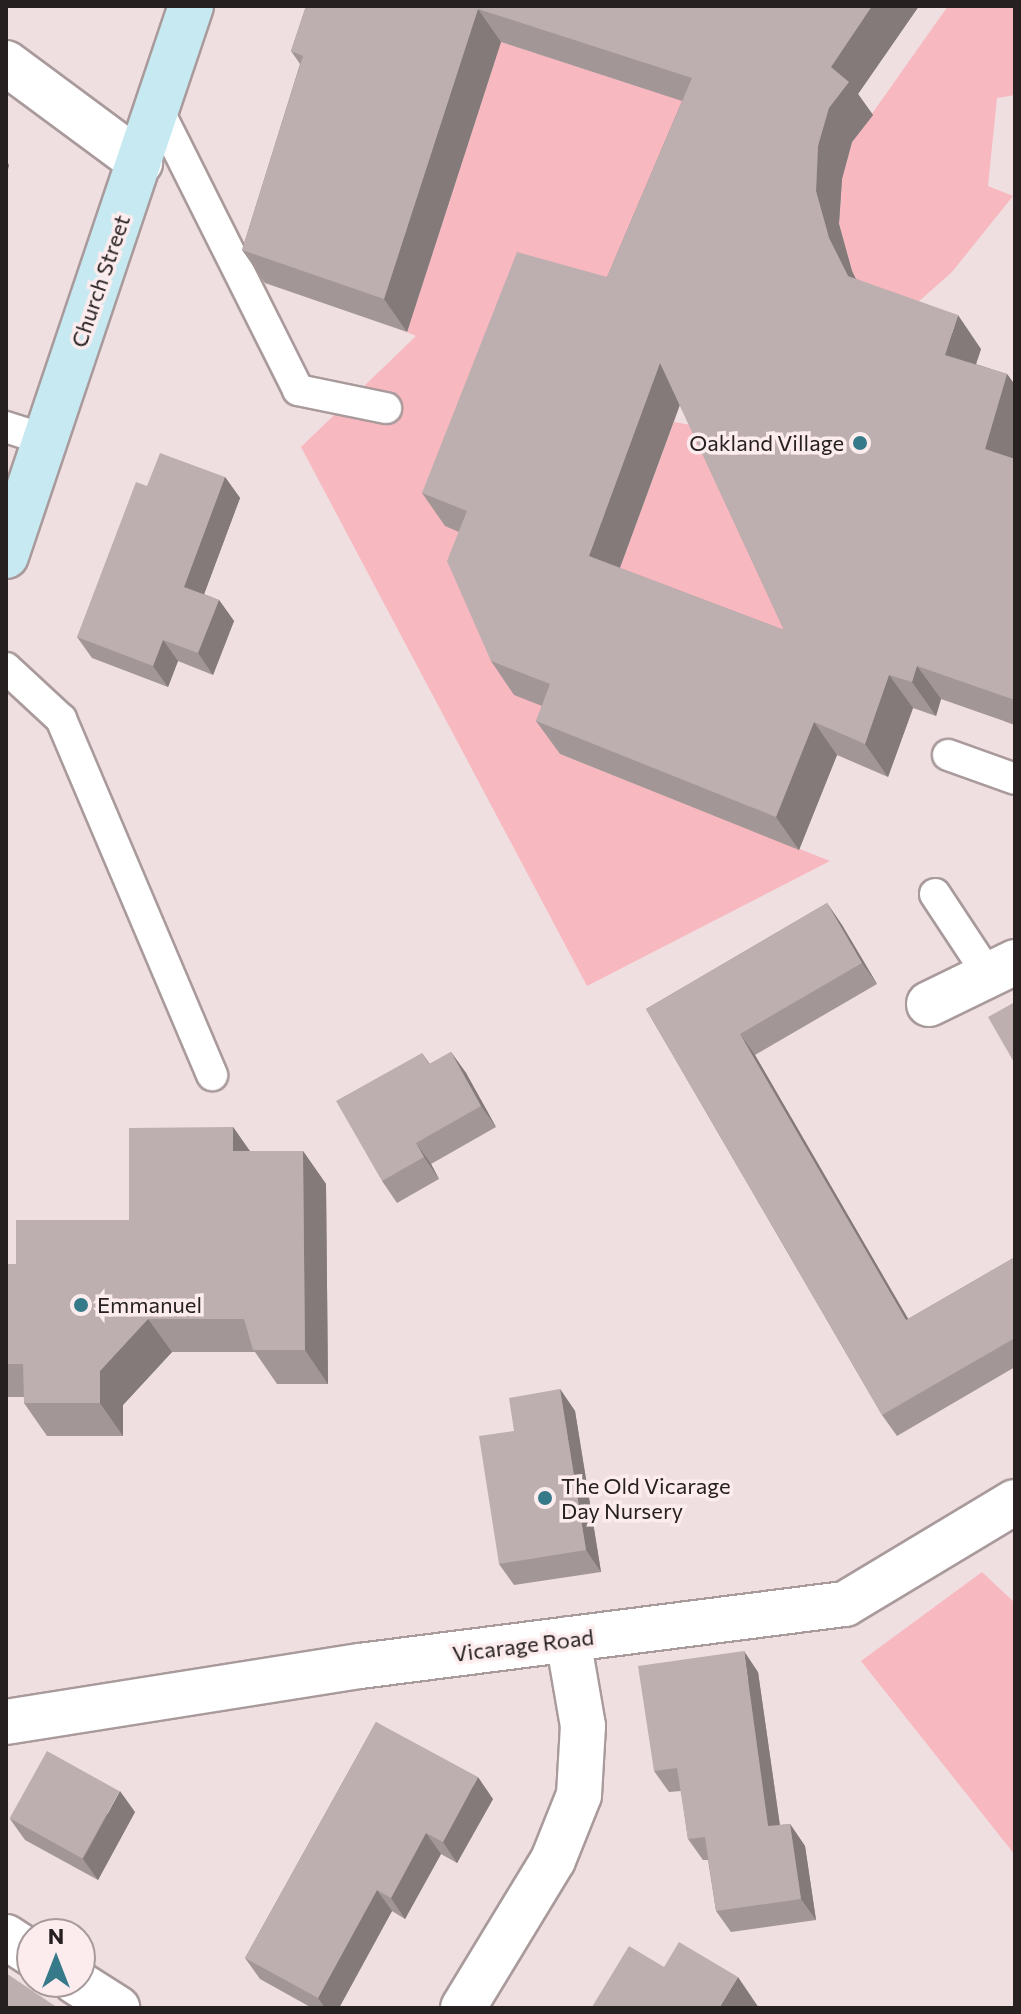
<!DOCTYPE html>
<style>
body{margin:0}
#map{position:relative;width:1021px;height:2014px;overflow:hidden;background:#efdfe1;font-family:Commissioner,sans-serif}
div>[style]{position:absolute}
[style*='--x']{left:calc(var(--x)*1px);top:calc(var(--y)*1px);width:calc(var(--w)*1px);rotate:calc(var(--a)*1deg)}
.green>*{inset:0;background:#f8b8c0}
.roads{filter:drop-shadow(2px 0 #a99a9c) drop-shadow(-2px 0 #a99a9c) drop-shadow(0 2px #a99a9c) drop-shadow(0 -2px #a99a9c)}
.lane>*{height:30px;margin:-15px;padding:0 15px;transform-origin:15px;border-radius:15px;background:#fff}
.street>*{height:44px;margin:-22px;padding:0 22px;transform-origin:22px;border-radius:22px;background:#fff}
.secondary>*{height:44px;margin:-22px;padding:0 22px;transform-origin:22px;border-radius:22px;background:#c7e9f1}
.wall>*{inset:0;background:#a39696}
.shaded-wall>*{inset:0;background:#847a7a}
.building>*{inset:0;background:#bdaeaf;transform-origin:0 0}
.dots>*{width:22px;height:22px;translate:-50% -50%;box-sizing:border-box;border:4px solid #fdecee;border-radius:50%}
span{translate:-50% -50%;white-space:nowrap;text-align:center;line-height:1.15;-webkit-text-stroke:7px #fdecee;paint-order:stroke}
.street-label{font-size:22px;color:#262021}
.poi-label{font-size:22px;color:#262021}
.right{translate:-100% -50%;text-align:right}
.left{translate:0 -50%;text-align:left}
.frame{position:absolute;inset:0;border:8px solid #262021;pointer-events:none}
.north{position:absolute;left:16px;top:1918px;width:80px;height:80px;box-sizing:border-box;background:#fdecee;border:2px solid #a79a9c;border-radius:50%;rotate:0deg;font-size:22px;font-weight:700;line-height:32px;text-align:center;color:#262021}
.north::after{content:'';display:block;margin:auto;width:28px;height:36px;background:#367a8a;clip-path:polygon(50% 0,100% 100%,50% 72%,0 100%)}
</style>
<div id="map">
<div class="green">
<div style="clip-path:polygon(948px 6px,1015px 6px,1015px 95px,997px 98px,988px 186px,1013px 196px,952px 272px,917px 303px,862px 291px,852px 271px,839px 224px,842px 179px,852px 142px)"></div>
<div style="clip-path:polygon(501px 42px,715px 111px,490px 544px,573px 718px,560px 754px,830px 861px,587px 986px,301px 447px,416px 336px,407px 332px)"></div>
<div style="clip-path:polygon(674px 422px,697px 426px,790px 625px,778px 652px,612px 589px)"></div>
<div style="clip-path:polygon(982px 1572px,1015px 1603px,1015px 1855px,861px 1661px)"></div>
</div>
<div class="roads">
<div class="lane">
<div style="--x:158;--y:110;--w:313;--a:63.4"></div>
<div style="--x:298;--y:390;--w:90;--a:11.6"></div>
<div style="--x:6;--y:427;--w:42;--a:18"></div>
<div style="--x:6;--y:668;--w:75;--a:42.8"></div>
<div style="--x:61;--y:719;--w:387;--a:67"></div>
<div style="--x:948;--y:755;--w:71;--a:19.7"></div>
<div style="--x:935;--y:894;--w:98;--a:56.6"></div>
</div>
<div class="street">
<div style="--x:6;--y:63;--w:167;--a:36.5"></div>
<div style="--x:929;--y:1004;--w:96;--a:-26"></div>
<div style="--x:6;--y:1722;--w:358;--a:-9"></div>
<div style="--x:360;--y:1666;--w:489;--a:-7.3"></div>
<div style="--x:845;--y:1604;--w:198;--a:-31"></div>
<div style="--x:6;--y:1937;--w:31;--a:33"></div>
<div style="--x:76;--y:1982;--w:49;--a:32.4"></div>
<div style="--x:463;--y:2008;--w:173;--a:-58.7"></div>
<div style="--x:553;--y:1860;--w:70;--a:-68.2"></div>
<div style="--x:579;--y:1795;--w:69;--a:-86.7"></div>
<div style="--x:583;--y:1726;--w:88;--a:-99.8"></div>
</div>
<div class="secondary">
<div style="--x:6;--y:556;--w:580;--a:-71.41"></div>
</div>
</div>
<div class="wall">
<div style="clip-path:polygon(evenodd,306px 6px,919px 6px,858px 94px,873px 115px,852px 142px,842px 179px,839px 224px,852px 271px,855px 278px,981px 349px,976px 364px,1007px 374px,1015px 385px,1015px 725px,941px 699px,936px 716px,913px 708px,888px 777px,837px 755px,799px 850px,560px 754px,536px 721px,542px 706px,514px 695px,491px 661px,459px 532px,445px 526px,422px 493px,607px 277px,682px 101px,501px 42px,407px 332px,265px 283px,242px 250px,300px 64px,291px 51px,306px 6px,680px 405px,784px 630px,620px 568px,680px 405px)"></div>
<div style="clip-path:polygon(225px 477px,240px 498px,204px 594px,219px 600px,234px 621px,213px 675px,178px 661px,168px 687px,92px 658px,77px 637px,147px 486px)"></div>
<div style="clip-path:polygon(827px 903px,842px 925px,877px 984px,755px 1055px,908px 1319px,1015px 1257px,1015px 1367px,897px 1436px,882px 1415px,646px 1009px)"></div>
<div style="clip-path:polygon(451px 1052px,466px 1073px,496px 1127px,431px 1164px,439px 1179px,397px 1203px,382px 1181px,422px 1053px,430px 1064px)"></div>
<div style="clip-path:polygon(233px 1127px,250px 1151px,303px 1151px,326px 1184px,328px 1384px,277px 1384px,255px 1352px,172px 1352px,123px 1405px,123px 1436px,47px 1436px,24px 1403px,24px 1397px,6px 1397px,6px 1264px,16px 1264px,129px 1220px)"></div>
<div style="clip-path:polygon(560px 1389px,575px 1411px,601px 1572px,514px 1585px,499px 1564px,514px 1431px)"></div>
<div style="clip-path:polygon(758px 1672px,780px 1825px,790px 1824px,805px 1846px,816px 1920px,731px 1932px,716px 1911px,708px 1860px,703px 1860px,688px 1839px,681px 1791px,669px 1792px,654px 1771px)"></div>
<div style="clip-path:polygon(376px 1722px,493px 1799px,457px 1863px,441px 1854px,405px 1919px,392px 1911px,339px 2008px,312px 2008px,260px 1979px,245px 1958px)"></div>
<div style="clip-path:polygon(135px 1812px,98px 1880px,25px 1840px,10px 1819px)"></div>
</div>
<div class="shaded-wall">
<div style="clip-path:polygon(872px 6px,919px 6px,858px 94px,873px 115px,852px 142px,842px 179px,839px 224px,852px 271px,871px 309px,848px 276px,829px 238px,816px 191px,818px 146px,831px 67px)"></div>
<div style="clip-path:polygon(478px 9px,501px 42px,407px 332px,384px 299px)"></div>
<div style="clip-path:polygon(6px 160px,9px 165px,6px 179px)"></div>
<div style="clip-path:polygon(958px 315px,981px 349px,968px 388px,945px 355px)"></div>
<div style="clip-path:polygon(660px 363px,683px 396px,612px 589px,589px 556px)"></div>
<div style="clip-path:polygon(1007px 374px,1015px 385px,1015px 460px,985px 449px)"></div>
<div style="clip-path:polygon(225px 477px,240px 498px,199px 608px,184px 587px)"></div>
<div style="clip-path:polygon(219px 600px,234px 621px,213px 675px,198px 653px)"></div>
<div style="clip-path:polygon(163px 640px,178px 661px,168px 687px,153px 666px)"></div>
<div style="clip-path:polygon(917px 666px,941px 699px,936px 716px,912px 682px)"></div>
<div style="clip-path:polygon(889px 675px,913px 708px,888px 777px,865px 744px)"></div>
<div style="clip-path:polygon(814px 722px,837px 755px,799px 850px,776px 817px)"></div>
<div style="clip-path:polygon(827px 903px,842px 925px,877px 984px,862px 963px)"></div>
<div style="clip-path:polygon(740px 1034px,755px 1055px,921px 1341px,906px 1320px)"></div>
<div style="clip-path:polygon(451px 1052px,466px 1073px,496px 1127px,481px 1106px)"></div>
<div style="clip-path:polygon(233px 1127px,256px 1160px,233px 1151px)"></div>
<div style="clip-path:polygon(416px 1143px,431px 1164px,439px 1179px,424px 1157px)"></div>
<div style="clip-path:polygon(303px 1151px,326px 1184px,328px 1384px,305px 1350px)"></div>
<div style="clip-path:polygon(148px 1319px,172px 1352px,123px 1405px,123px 1436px,100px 1403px,100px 1371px)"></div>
<div style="clip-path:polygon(560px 1389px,575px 1411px,601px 1572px,586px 1550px)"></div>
<div style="clip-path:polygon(744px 1651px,758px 1672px,783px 1848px,768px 1826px)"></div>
<div style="clip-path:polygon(478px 1777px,493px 1799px,457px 1863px,443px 1842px)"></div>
<div style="clip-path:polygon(120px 1791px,135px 1812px,98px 1880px,83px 1859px)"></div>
<div style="clip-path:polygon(790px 1824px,805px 1846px,816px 1920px,801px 1899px)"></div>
<div style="clip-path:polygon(426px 1833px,441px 1854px,405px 1919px,391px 1898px)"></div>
<div style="clip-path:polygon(377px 1890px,392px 1911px,339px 2008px,325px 2008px,318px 1998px)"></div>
<div style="clip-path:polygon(738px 1977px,759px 2008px,719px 2008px)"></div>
</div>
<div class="building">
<div style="clip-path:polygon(evenodd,306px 6px,872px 6px,831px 67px,849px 82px,829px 108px,818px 146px,816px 191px,829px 238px,848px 276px,958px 315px,945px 355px,1007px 374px,985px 449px,1015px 459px,1015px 700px,917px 666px,912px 682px,889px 675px,865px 744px,814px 722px,776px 817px,536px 721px,550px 684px,491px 661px,447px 561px,467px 511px,422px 493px,517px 252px,607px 277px,692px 78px,478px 9px,384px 299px,242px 250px,303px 56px,291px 51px,306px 6px,660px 363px,784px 630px,589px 556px,660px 363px)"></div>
<div style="clip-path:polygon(160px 453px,225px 477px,184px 587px,219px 600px,198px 653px,163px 640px,153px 666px,77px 637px,136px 482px,147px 486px)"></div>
<div style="clip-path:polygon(827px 903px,862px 963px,740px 1034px,906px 1320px,1015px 1257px,1015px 1338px,882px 1415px,646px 1009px)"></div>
<div style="clip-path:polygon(1015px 1002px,1015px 1064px,988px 1017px)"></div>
<div style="clip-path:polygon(451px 1052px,481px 1106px,416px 1143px,424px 1157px,382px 1181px,336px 1101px,422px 1053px,429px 1064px)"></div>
<div style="clip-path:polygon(233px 1127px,233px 1151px,303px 1151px,305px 1350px,253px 1350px,244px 1319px,148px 1319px,100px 1371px,100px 1403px,24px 1403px,23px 1364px,6px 1364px,6px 1264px,16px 1264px,16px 1220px,129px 1220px,129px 1128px)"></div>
<div style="clip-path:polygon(560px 1389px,586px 1550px,499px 1564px,479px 1436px,514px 1431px,509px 1398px)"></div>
<div style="clip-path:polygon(744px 1651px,768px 1826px,790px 1824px,801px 1899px,716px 1911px,705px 1837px,688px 1839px,677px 1768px,654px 1771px,638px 1666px)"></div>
<div style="clip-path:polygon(376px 1722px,478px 1777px,443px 1842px,426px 1833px,391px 1898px,377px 1890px,318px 1998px,245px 1958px)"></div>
<div style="left:47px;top:1751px;width:83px;height:77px;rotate:29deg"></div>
<div style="clip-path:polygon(679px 1942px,738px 1977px,719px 2008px,592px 2007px,629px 1946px,664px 1967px)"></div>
<div style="clip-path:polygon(6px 1973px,58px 2008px,6px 2008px)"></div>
</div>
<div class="dots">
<div style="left:860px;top:443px;background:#367a8a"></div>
<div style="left:81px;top:1305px;background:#367a8a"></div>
<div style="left:545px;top:1498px;background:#367a8a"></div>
</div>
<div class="street-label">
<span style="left:100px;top:281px;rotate:-71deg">Church Street</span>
<span style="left:523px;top:1645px;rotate:-7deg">Vicarage Road</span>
</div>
<div class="poi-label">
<span class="right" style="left:844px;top:443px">Oakland Village</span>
<span class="left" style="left:97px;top:1305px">Emmanuel</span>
<span class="left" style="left:561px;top:1498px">The Old Vicarage<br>Day Nursery</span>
</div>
<div class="frame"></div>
<div class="north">N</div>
</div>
